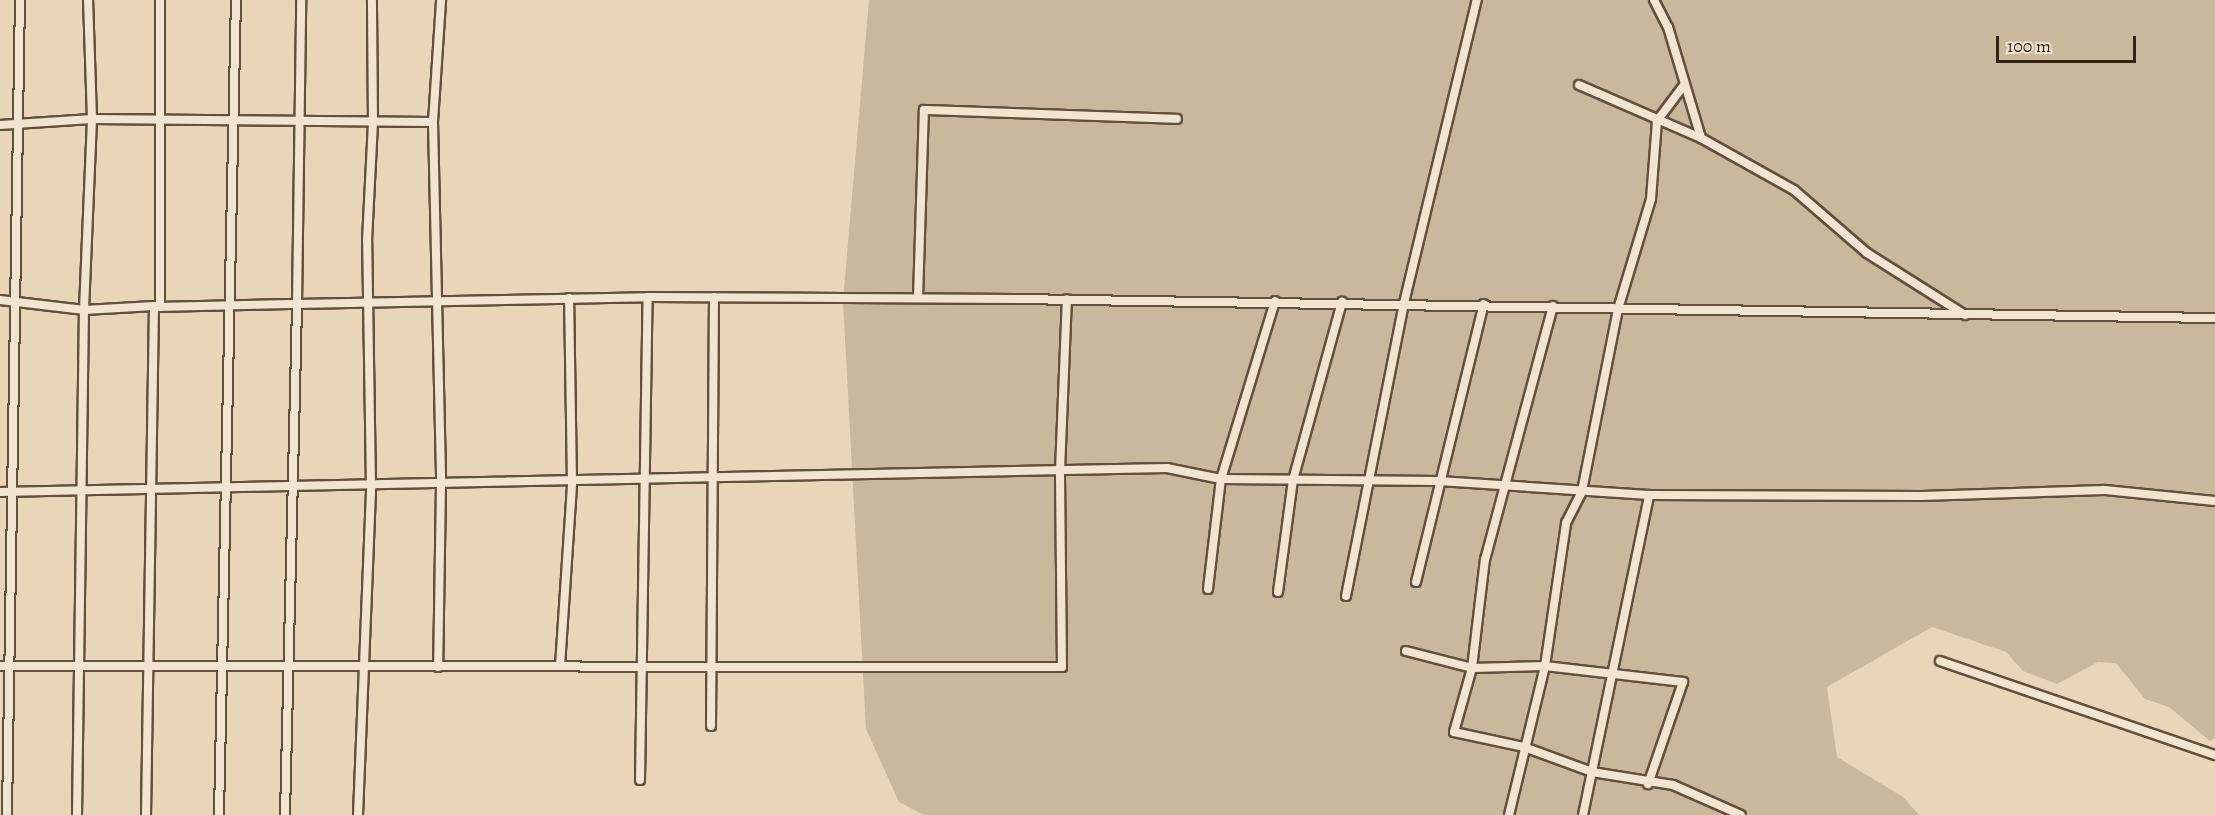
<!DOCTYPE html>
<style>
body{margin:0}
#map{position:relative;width:2215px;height:815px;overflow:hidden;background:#e9d6b8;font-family:Alegreya,serif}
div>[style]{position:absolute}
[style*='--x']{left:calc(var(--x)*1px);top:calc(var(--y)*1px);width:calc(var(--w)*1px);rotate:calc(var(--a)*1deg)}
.green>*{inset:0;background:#cab89c}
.roads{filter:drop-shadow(2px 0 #60503e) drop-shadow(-2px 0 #60503e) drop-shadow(0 2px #60503e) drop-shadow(0 -2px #60503e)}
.street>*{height:8px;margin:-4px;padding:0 4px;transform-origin:4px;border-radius:4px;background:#f1e4d1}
span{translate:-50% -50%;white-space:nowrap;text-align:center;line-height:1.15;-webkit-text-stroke:5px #f1e4d1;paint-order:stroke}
.scale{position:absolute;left:1996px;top:36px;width:140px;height:27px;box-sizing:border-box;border:3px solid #322315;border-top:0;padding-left:8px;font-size:18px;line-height:21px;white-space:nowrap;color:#322315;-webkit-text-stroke:4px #f1e4d1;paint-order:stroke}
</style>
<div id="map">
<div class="green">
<div style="clip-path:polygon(869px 0,2215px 0,2215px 738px,2210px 741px,2169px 707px,2145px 699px,2116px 663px,2098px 662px,2057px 684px,2023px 671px,2006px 652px,1932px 627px,1827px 687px,1837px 757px,1903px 797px,1919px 815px,924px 815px,899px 802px,866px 729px,843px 301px)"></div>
</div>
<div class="roads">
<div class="street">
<div style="--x:1654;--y:0;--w:30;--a:63"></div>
<div style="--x:1668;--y:27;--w:116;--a:73.4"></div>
<div style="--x:1701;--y:138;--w:107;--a:29.2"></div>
<div style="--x:1794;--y:190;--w:96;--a:40.8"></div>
<div style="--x:1867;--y:253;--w:116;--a:32.3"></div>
<div style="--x:1579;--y:85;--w:133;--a:23.5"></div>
<div style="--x:433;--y:122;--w:363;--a:88.7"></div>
<div style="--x:441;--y:485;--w:182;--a:90.9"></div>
<div style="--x:0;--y:125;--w:92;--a:-3.7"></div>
<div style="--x:92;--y:119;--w:341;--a:0.5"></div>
<div style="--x:433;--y:122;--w:122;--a:-86.2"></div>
<div style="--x:918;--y:298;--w:188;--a:-88.2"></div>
<div style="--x:924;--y:110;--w:253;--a:2"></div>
<div style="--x:0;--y:300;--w:85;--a:6.8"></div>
<div style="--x:84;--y:310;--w:70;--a:-3.3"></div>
<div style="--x:154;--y:306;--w:509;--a:90.9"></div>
<div style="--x:155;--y:306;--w:5;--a:11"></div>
<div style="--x:160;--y:307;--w:307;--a:-90"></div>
<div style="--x:1553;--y:306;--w:262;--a:105"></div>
<div style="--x:1485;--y:559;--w:110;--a:96.8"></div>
<div style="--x:1472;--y:668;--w:66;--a:105.7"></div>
<div style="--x:1454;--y:732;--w:72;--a:12.1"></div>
<div style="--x:1524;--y:747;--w:72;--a:20.2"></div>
<div style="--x:1592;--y:772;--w:82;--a:9.1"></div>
<div style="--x:1673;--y:785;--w:74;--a:23.8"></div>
<div style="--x:160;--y:307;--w:137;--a:-1.3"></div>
<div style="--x:297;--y:304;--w:304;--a:-89.2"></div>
<div style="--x:0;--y:492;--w:1167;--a:-1.18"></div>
<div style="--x:1167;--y:468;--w:55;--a:11.5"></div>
<div style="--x:1221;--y:479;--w:218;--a:0.5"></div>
<div style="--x:1439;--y:481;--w:210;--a:3.8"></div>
<div style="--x:1649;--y:495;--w:272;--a:0.2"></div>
<div style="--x:1921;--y:496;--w:183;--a:-1.9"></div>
<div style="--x:2104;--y:490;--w:112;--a:5.7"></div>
<div style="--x:1416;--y:582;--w:286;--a:-76.3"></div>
<div style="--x:1208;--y:589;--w:111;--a:-83.3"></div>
<div style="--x:1221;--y:479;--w:186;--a:-73.1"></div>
<div style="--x:1278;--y:592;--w:113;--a:-82.4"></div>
<div style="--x:1293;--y:480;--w:185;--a:-74.6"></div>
<div style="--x:1346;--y:596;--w:299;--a:-78.8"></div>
<div style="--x:1404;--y:303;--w:312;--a:-76.5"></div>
<div style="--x:1406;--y:651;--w:68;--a:14.4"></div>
<div style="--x:1472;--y:668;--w:73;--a:-1.6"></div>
<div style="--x:1545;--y:666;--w:139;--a:6.6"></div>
<div style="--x:1683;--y:682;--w:108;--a:108.9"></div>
<div style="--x:1940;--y:661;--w:291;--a:18.9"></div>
<div style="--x:0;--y:666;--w:1062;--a:0.05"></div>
<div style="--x:1062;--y:667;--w:196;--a:-90.6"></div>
<div style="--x:1060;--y:471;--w:172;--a:-87.7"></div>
<div style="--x:560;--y:666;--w:182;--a:-86.2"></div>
<div style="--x:572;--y:484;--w:186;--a:-90.9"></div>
<div style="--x:711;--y:726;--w:429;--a:-89.6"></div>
<div style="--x:640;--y:780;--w:483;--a:-89.1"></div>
<div style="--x:7;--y:815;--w:815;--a:-89.09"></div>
<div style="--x:77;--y:815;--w:505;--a:-89.21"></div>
<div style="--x:84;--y:310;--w:191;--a:-87.6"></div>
<div style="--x:92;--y:119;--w:119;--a:-91.9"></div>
<div style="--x:219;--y:815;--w:815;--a:-88.81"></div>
<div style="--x:285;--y:815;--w:511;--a:-88.65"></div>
<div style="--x:297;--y:304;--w:351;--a:-1.1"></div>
<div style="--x:648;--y:297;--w:368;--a:0.3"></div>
<div style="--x:1016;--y:299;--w:1199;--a:0.91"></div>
<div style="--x:358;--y:815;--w:329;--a:-87.7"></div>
<div style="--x:371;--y:486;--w:245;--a:-90.9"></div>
<div style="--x:367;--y:241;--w:119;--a:-87.1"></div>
<div style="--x:373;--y:122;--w:122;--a:-90.5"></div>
<div style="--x:1509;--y:815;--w:153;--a:-76.4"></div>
<div style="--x:1545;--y:666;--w:145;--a:-81.6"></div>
<div style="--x:1566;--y:523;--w:36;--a:-63"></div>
<div style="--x:1582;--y:491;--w:186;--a:-78.8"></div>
<div style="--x:1618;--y:309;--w:115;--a:-73.3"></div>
<div style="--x:1651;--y:199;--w:78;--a:-85.6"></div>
<div style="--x:1657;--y:121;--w:45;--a:-53.1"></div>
<div style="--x:1583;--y:815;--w:327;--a:-78.3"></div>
</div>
</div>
<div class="scale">100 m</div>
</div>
